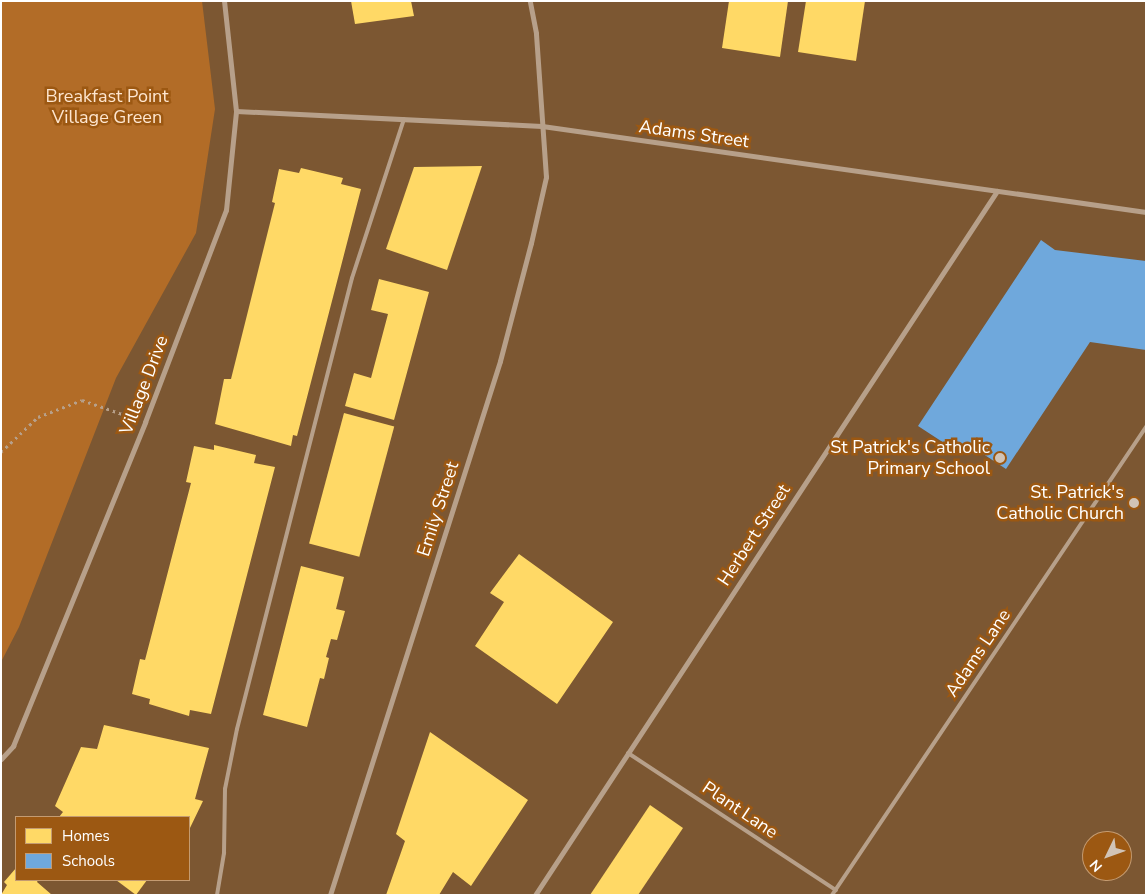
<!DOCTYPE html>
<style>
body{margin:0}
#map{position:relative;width:1147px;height:896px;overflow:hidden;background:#7c5732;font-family:"Nunito Sans",sans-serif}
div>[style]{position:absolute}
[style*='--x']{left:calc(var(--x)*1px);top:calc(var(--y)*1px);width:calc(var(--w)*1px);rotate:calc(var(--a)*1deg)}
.green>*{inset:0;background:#b26c27}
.homes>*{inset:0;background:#ffd966;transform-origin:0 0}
.schools>*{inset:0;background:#6fa8dc}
.path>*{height:3px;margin-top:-1.5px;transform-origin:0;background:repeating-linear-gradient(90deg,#b7a08a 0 2.5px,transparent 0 6.5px)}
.service>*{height:4px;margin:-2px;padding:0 2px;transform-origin:2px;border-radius:2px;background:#b7a08a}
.minor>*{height:5px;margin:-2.5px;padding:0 2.5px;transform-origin:2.5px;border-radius:2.5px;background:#b7a08a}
.dots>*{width:14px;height:14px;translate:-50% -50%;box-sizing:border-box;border:2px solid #9c5812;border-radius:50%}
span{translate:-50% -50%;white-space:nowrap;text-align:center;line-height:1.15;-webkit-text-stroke:5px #9c5812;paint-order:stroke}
.park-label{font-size:18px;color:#fee6d0}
.street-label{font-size:18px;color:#fff}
.poi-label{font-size:18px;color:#fff}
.right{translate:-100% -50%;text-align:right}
.frame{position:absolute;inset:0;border:2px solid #fff;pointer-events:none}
.legend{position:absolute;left:15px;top:816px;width:175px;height:65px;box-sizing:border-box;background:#9c5812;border:1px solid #c49b71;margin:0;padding:6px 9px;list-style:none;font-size:15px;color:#fff}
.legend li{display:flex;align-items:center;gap:10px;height:25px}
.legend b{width:25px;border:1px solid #c49b71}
.north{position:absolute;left:1082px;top:831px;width:50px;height:50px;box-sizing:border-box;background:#9c5812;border:1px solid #c49b71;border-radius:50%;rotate:228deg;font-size:14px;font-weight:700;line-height:20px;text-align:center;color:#fff}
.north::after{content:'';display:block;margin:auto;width:18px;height:22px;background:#d1c4b7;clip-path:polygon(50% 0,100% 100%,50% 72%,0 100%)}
</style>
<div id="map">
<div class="green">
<div style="clip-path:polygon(1px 1px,202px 1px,215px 109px,196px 233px,116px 378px,19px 627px,1px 662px)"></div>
</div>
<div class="homes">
<div style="clip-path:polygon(351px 1px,411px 1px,414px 16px,355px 24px)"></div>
<div style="clip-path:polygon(729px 1px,788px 1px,780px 57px,722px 48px)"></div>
<div style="clip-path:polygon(806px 1px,865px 1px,856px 61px,798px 52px)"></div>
<div style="clip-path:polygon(482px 166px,447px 270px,386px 249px,414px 167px)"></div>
<div style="clip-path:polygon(301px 168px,343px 178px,341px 184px,361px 189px,297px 436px,293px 435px,291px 446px,215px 424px,224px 379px,231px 379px,275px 203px,272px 202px,279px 169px,299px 173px)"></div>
<div style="clip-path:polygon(379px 279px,429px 292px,394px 420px,345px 406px,354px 373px,371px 378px,388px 314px,371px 310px)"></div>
<div style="left:344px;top:413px;width:52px;height:135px;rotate:15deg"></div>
<div style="clip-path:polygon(214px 445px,256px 455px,254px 463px,275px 467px,211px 714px,190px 710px,189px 716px,149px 704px,150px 699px,132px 694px,140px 659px,145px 660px,191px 483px,186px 482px,194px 446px,214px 450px)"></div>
<div style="clip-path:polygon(519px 554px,613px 622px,557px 704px,475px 646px,504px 602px,490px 593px)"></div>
<div style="clip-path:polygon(301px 566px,344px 577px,336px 609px,345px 611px,337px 640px,331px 639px,326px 657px,329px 658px,324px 679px,320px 678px,307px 727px,263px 715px)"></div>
<div style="clip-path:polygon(104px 725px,209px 748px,195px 799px,203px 801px,189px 830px,189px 817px,59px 817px,63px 812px,55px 806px,81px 747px,97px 749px)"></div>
<div style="clip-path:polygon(430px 732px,528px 800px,471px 886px,453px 872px,439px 895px,386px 895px,405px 841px,396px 834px)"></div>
<div style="clip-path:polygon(650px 805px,683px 828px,638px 895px,590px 895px)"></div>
<div style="clip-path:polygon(16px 868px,16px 880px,38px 880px,37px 882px,52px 895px,1px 895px,7px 885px,4px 882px)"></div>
<div style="clip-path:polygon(116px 880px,147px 880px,136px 895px)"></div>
</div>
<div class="schools">
<div style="clip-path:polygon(1041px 240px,1055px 250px,1146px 261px,1146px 350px,1090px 342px,1006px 469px,968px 444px,961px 454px,918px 426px)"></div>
</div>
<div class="path">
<div style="--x:1;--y:452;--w:51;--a:-43.4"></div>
<div style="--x:38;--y:417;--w:47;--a:-21.1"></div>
<div style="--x:82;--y:400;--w:49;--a:19.2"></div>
</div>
<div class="service">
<div style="--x:628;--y:753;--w:249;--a:33.4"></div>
<div style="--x:217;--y:895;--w:43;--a:-80.5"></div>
<div style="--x:224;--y:853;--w:64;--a:-89.1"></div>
<div style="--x:225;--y:789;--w:61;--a:-78.7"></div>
<div style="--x:237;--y:729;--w:465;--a:-75.7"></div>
<div style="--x:352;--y:278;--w:167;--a:-71.9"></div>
<div style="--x:832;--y:895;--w:564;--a:-56.14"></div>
</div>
<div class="minor">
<div style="--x:236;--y:111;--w:306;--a:2.8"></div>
<div style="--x:542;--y:126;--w:610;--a:8.1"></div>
<div style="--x:1;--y:759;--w:18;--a:-47"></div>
<div style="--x:13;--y:746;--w:350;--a:-67.8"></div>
<div style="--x:145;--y:422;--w:227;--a:-69.1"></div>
<div style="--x:226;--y:210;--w:100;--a:-84.2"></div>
<div style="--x:236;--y:111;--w:111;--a:-96.2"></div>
<div style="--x:330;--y:895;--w:560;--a:-72.34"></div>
<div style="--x:500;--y:361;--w:122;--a:-75.3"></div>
<div style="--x:531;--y:243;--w:68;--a:-77.2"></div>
<div style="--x:546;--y:177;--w:144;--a:-94"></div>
<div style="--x:536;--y:33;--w:33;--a:-101"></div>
<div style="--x:535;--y:895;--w:842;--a:-56.73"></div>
</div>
<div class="dots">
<div style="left:1000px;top:458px;background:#d1c4b7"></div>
<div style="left:1134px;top:503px;background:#d1c4b7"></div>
</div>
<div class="park-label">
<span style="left:107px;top:107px">Breakfast Point<br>Village Green</span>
</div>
<div class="street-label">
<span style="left:694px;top:134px;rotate:8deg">Adams Street</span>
<span style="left:144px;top:385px;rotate:-69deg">Village Drive</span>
<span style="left:438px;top:509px;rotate:-72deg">Emily Street</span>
<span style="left:754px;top:535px;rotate:-57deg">Herbert Street</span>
<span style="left:978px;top:653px;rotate:-56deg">Adams Lane</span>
<span style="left:740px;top:810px;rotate:34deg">Plant Lane</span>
</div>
<div class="poi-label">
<span class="right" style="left:990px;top:458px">St Patrick's Catholic<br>Primary School</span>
<span class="right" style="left:1124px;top:503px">St. Patrick's<br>Catholic Church</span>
</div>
<div class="frame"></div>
<ul class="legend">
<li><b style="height:14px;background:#ffd966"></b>Homes</li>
<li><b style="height:14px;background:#6fa8dc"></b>Schools</li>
</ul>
<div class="north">N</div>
</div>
